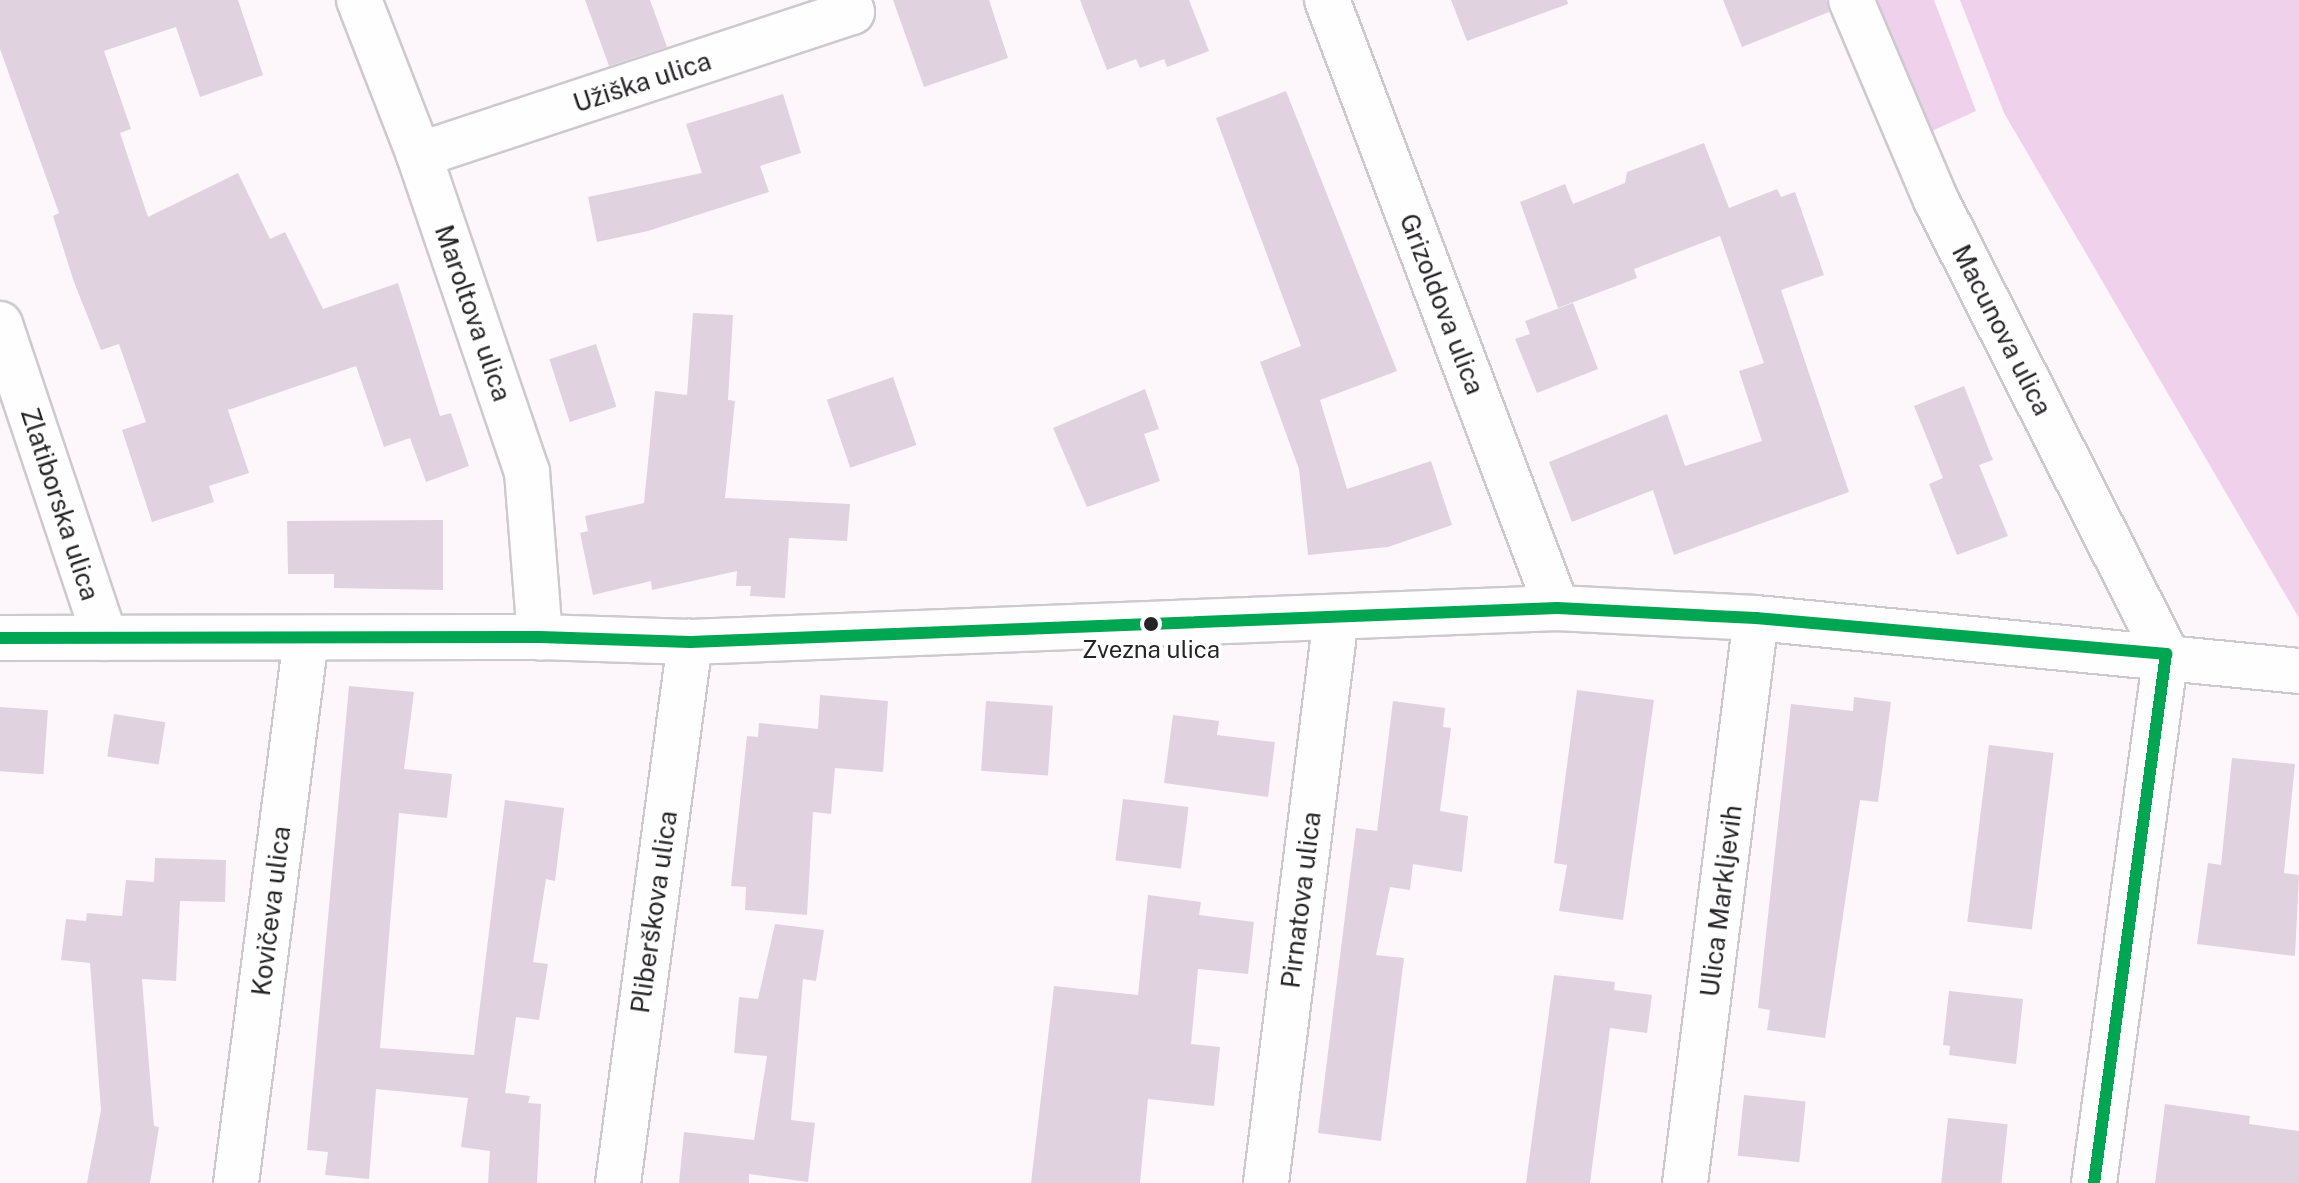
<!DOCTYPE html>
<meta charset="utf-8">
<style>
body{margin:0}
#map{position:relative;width:2299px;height:1183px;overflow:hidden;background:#fdf7fc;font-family:"Public Sans",sans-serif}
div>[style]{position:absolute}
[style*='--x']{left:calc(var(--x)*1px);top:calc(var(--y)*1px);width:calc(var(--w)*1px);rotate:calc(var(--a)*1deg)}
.green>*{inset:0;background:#efd1ec}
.building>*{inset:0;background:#e1d2e0;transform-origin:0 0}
.roads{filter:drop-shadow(2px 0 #cdc9cc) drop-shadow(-2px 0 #cdc9cc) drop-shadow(0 2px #cdc9cc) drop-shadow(0 -2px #cdc9cc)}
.minor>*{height:44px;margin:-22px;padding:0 22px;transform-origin:22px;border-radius:22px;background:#fffeff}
.bus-1>*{height:12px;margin:-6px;padding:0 6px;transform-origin:6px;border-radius:6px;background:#00a651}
.dots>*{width:22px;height:22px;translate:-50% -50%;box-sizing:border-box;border:4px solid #fff;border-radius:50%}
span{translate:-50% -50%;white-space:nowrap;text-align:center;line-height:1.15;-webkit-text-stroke:8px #fff;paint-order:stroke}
.bus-label{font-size:24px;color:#272427}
.street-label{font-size:26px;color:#272427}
</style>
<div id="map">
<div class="green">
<div style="clip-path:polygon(1856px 0,1934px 0,1976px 111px,1910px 141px)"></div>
<div style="clip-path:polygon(1960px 0,2299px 0,2299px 618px,2004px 113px)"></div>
</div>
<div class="building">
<div style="clip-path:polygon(0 0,238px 0,263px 75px,200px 97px,176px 27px,104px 51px,131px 129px,120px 133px,148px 217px,238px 173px,270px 239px,285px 232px,323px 309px,398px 283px,440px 416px,451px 413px,469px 466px,426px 482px,410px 438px,384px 447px,356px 366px,228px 410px,249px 473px,209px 486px,214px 502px,152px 522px,122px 430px,146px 422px,119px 344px,101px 350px,74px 282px,53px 216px,59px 213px,0 49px)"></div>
<div style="clip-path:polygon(585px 0,650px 0,667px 47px,609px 66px)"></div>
<div style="clip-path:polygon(893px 0,989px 0,1008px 58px,924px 87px)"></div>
<div style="clip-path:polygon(1080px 0,1189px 0,1209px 51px,1167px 67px,1164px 59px,1140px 68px,1136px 59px,1107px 70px)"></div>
<div style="clip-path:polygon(1451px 0,1567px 0,1568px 4px,1467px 41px)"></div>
<div style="clip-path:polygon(1723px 0,1826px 0,1829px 12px,1742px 47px)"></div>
<div style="clip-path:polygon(1286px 91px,1397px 371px,1320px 400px,1347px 489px,1431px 461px,1452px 525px,1388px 547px,1308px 555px,1299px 469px,1260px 362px,1301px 346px,1216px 118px)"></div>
<div style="clip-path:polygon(783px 94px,801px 153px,760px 166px,769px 192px,648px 231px,597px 242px,588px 197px,702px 173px,686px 124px)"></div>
<div style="clip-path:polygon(1704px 143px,1729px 208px,1777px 189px,1781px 197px,1795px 192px,1824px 275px,1781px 290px,1849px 492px,1674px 555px,1653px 490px,1572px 522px,1549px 462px,1667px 414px,1685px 466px,1762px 441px,1739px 371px,1764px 363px,1720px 236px,1634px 269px,1637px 278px,1558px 308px,1520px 202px,1565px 184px,1573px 204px,1625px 183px,1627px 172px)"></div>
<div style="clip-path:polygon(1573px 303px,1598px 369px,1537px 393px,1515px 339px,1530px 334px,1525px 321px)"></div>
<div style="clip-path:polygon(693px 313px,733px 315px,728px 400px,735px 401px,725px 498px,850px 504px,847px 541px,789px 538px,785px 598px,750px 596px,751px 586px,736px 586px,737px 571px,652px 590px,651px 581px,593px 595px,580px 533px,588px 531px,585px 516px,644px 503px,655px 391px,687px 395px)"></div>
<div style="left:596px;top:344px;width:66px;height:49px;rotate:72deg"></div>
<div style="left:893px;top:377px;width:72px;height:70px;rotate:71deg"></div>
<div style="clip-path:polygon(1964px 386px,1993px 460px,1979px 465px,2008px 536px,1957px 555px,1929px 484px,1943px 478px,1914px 406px)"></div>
<div style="clip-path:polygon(1145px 389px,1159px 429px,1144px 434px,1160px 481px,1087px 507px,1053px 428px)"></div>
<div style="clip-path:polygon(443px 520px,443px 590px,334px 588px,334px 574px,288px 574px,287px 521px)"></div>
<div style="clip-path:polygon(349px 686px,414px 692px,404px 769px,452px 774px,447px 818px,399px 813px,380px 1048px,474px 1055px,505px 800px,564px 808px,555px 881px,546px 879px,533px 962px,548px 964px,539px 1020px,516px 1017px,505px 1093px,530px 1096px,528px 1103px,541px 1104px,537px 1183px,488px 1183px,490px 1151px,461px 1147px,468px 1098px,376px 1089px,369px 1179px,325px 1175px,328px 1152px,307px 1150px)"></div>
<div style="clip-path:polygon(1577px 690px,1654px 700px,1623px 920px,1559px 911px,1567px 865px,1554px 863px)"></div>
<div style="clip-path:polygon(820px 695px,888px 701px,883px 772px,835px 768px,831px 814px,813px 812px,807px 915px,745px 910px,746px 887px,731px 886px,747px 736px,758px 737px,759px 723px,818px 729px)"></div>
<div style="clip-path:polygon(1854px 697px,1891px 702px,1878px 802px,1860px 800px,1825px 1038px,1767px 1030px,1770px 1010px,1758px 1008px,1791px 704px,1853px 711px)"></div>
<div style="left:986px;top:701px;width:67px;height:70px;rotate:4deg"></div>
<div style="clip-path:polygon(1393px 701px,1445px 708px,1443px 727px,1451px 728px,1440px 811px,1468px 816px,1462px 872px,1413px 864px,1410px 890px,1390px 887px,1376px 955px,1404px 958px,1381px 1141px,1318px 1133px,1356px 828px,1377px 831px)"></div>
<div style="left:0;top:707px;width:48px;height:64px;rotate:4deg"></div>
<div style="left:114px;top:714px;width:52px;height:43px;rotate:9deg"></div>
<div style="clip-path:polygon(1173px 715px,1219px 721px,1217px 735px,1275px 742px,1268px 797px,1164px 783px)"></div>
<div style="left:1989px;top:745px;width:65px;height:178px;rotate:7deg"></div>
<div style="clip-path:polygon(2232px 758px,2295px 764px,2284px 873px,2299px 875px,2295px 956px,2197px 944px,2208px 863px,2221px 865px)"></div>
<div style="left:1123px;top:799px;width:66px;height:62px;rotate:7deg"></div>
<div style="clip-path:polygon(155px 858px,226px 860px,225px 902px,180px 901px,176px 981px,142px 979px,154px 1126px,159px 1127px,150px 1183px,87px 1183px,101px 1110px,90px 963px,61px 960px,66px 919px,86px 921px,87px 913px,122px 916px,126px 880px,154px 882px)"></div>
<div style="clip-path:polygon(1148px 895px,1201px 902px,1199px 915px,1254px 922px,1248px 974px,1198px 969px,1191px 1044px,1220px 1047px,1214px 1106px,1148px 1099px,1140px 1183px,1031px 1183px,1054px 986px,1138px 995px)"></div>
<div style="clip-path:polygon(775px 924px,824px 930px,816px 981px,803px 979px,791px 1120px,815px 1123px,808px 1182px,749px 1174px,749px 1183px,679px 1183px,684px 1132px,754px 1140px,767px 1056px,734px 1053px,739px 997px,758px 999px)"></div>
<div style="clip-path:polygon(1554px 975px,1615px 982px,1614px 990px,1652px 995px,1647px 1033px,1610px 1028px,1590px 1183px,1526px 1183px)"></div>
<div style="clip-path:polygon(1949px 991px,2023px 999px,2016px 1064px,1949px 1055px,1950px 1046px,1943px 1045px)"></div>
<div style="left:1744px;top:1095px;width:62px;height:61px;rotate:6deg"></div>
<div style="clip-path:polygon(2165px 1104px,2250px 1116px,2249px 1124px,2299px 1131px,2299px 1183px,2155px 1183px)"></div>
<div style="left:1948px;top:1118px;width:60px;height:65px;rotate:6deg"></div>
</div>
<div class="roads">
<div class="minor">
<div style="--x:359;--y:0;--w:166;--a:68.8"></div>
<div style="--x:419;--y:155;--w:335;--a:71.2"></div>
<div style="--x:527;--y:472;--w:166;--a:85.5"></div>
<div style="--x:1327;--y:0;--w:650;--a:69.28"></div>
<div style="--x:1851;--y:0;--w:217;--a:67"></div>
<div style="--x:1936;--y:200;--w:509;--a:63.13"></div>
<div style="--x:419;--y:155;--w:456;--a:-18.3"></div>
<div style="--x:852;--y:12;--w:13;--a:-108"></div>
<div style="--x:0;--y:324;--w:331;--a:71.5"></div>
<div style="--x:0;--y:638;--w:540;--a:-0.11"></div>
<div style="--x:540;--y:637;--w:150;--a:1.9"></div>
<div style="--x:690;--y:642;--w:868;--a:-2.25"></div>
<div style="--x:1557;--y:608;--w:199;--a:2.9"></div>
<div style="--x:1756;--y:618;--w:546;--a:5.57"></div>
<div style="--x:236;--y:1183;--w:548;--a:-82.67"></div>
<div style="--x:618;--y:1183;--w:546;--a:-82.42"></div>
<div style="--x:1266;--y:1183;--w:570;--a:-82.95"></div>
<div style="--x:1685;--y:1183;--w:569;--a:-82.84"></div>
<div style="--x:2094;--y:1183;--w:534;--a:-82.25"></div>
</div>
</div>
<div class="bus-1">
<div style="--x:0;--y:638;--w:540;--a:-0.11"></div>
<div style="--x:540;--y:637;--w:150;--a:1.9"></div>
<div style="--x:690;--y:642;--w:868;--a:-2.25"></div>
<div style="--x:1557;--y:608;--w:199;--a:2.9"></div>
<div style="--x:1756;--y:618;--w:412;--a:5"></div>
<div style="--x:2094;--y:1183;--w:534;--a:-82.25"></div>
</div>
<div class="dots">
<div style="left:1151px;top:624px;background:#272427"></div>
</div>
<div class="bus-label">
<span style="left:1151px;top:650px">Zvezna ulica</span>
</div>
<div class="street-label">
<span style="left:642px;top:82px;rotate:-18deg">Užiška ulica</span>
<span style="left:1442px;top:304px;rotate:69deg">Grizoldova ulica</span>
<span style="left:473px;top:313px;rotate:71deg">Maroltova ulica</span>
<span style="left:2002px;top:330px;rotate:63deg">Macunova ulica</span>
<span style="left:60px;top:504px;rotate:72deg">Zlatiborska ulica</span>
<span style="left:1301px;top:900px;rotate:-83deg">Pirnatova ulica</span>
<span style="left:1721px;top:901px;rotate:-83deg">Ulica Markljevih</span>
<span style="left:271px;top:911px;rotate:-83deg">Kovičeva ulica</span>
<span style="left:654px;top:912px;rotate:-82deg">Pliberškova ulica</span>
</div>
</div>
